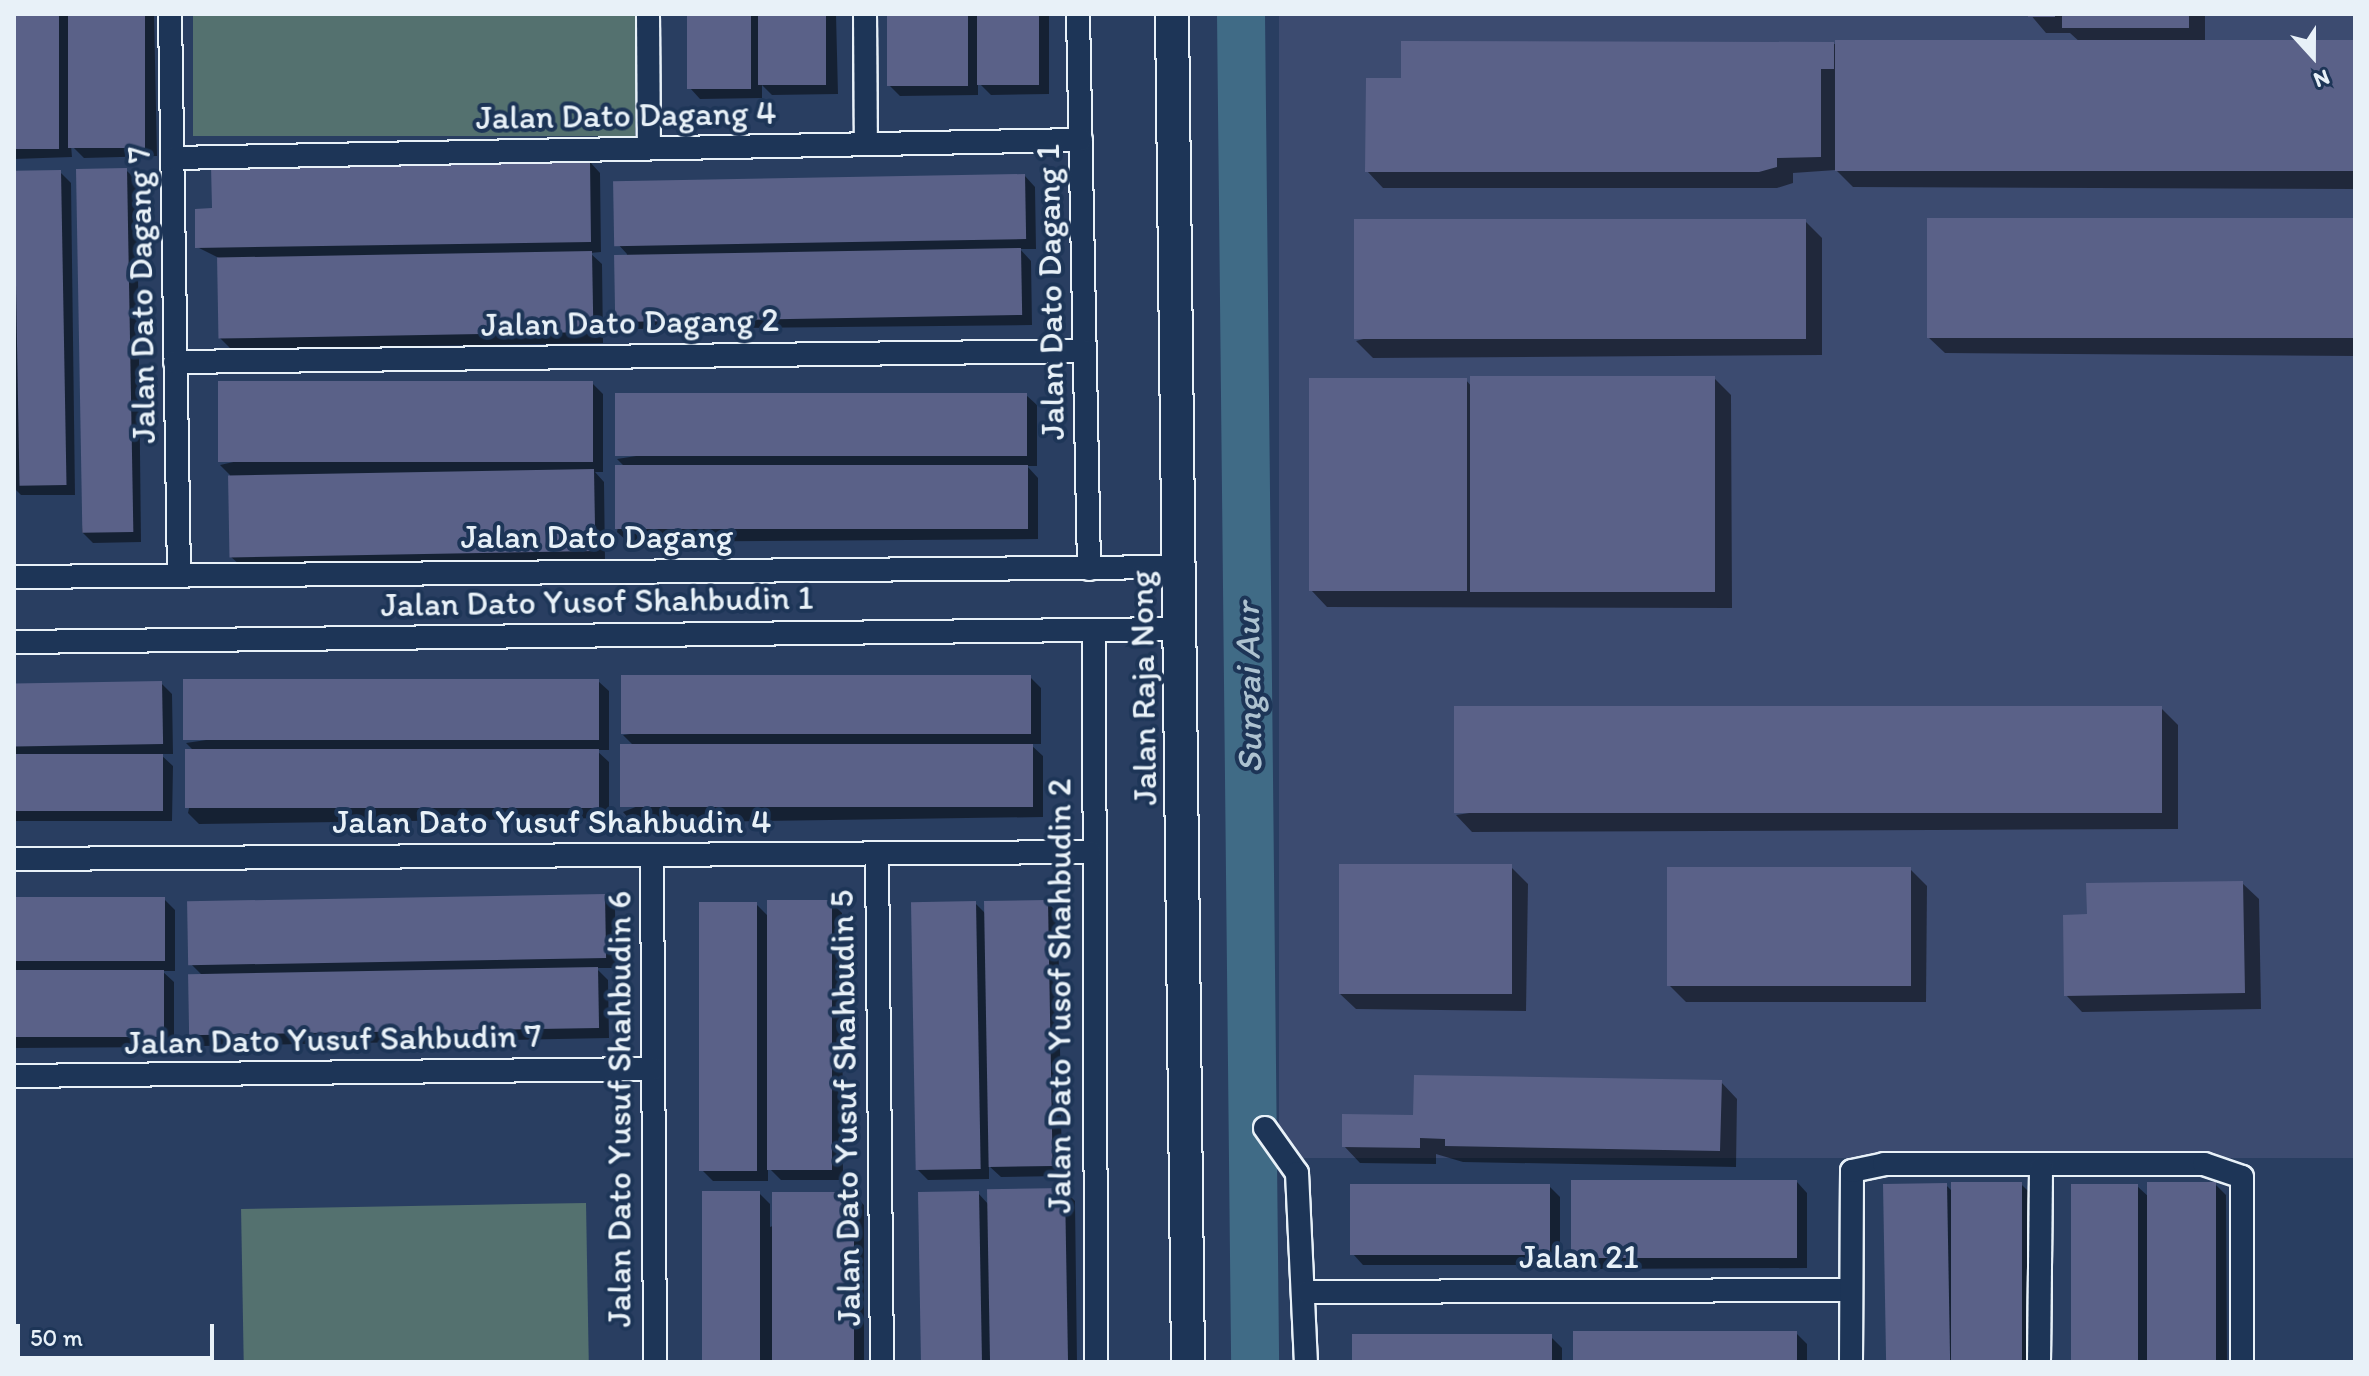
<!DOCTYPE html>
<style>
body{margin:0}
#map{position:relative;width:2369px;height:1376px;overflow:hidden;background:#293e61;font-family:Itim,sans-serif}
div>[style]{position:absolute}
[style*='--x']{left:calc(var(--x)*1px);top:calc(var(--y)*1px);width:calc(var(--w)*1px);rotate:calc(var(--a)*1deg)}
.built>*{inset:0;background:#3c4b70;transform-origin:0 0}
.green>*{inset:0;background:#54716f;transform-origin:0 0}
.shadow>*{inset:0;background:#0007}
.river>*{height:48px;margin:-24px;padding:0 24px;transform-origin:24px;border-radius:24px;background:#406b86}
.building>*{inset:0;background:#5a6188;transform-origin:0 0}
.roads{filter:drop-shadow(2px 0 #e8f1f8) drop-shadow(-2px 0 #e8f1f8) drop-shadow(0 2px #e8f1f8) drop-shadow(0 -2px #e8f1f8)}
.street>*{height:22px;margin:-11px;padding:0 11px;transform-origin:11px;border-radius:11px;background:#1d3557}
.secondary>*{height:32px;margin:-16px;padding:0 16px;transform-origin:16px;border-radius:16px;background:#1d3557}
span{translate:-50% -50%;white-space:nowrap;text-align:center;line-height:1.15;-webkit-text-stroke:8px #1d3557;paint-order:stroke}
.street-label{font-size:34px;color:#e8f1f8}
.water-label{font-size:36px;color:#adc2d0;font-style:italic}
.frame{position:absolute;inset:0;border:16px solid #e8f1f8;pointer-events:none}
.north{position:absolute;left:2273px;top:16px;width:80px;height:80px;-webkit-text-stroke:6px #1d3557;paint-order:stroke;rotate:159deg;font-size:22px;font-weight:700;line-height:32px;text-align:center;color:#e8f1f8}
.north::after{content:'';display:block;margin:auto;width:28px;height:36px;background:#e8f1f8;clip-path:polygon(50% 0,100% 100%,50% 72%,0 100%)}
.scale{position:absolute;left:16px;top:1324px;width:198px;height:36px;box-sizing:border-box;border:4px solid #e8f1f8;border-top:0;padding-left:10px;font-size:24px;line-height:28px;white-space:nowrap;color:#e8f1f8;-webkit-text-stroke:6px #1d3557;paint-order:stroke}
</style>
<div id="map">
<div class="built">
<div style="left:1279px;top:14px;width:1076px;height:1144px"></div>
</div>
<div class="green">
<div style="left:193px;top:14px;width:442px;height:122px"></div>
<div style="left:586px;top:1203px;width:159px;height:345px;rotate:89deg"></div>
</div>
<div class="shadow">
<div style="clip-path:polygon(14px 14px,154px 14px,157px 156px,84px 158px,71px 145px,72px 157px,14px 159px)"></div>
<div style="clip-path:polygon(689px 14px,836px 14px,838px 94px,772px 95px,762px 85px,762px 98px,700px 99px,690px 88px)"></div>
<div style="clip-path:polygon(889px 14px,1049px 14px,1049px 94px,991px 95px,978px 82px,978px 95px,900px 96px,889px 85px)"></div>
<div style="clip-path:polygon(2205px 14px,2205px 44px,2355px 44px,2355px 189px,1853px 187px,1836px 170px,1793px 173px,1793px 183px,1777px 188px,1383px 188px,1367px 171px,1403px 80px,1833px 44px,2081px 43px,2070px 33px,2046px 33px,2030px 14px)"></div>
<div style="clip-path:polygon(590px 162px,600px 173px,601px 252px,590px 253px,602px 264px,603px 343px,231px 349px,220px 338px,219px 258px,197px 247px)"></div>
<div style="clip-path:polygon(126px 170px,137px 181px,141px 542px,93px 543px,82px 532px)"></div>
<div style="clip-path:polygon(60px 172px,71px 183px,75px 495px,21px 495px,14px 488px,14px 173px)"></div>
<div style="clip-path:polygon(1025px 176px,1035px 187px,1036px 249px,1020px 249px,1031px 261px,1032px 325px,628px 329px,617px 318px,627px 254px,616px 242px)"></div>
<div style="clip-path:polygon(1805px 221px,1822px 238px,1822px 355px,1373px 358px,1356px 341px)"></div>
<div style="clip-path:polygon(2355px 223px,2355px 356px,1945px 353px,1928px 337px)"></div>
<div style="clip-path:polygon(1714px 378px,1731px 395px,1732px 608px,1327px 607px,1311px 590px,1466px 380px,1472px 387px)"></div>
<div style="clip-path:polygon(592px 383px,603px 394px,603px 472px,595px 472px,604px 482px,605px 561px,241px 566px,230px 556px,230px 475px,220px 465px)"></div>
<div style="clip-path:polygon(1026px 395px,1037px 405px,1037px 466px,1027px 466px,1038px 478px,1038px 539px,628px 542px,617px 532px,629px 471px,617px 459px)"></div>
<div style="clip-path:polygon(1030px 677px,1041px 688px,1041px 744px,1030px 744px,1043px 756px,1043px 817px,633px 823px,623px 812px,781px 749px,634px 746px,623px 735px)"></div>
<div style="clip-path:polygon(598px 681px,609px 691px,609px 750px,596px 750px,609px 762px,609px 818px,199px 824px,188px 813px,200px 757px,186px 743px)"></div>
<div style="clip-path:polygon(161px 683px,172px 694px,173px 754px,160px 754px,173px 766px,172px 821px,14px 821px,14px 685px)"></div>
<div style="clip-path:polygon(2161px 708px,2178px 725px,2178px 829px,1472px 832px,1456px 815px)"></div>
<div style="clip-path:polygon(1511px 867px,1528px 884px,1526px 1011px,1356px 1009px,1339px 993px)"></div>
<div style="clip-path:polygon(1910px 869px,1927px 886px,1926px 1002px,1686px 1002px,1669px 985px)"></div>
<div style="clip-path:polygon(2242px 883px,2259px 899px,2261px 1009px,2082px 1012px,2066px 995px)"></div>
<div style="clip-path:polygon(605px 896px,615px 906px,616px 968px,596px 968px,608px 980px,609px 1038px,202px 1046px,191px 1035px,203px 976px,190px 963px)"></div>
<div style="clip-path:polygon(164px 899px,175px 910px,175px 971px,162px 971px,174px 982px,174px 1047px,14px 1048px,14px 901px)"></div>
<div style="clip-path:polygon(831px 902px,842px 913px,843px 1180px,781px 1180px,768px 1167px,768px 1181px,713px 1181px,702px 1170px,756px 904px,769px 917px)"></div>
<div style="clip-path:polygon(1047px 902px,1058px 913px,1062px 1176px,1001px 1177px,989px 1166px,989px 1179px,928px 1180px,917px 1169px,975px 903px,986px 914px)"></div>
<div style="clip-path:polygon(1721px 1082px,1737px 1099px,1736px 1167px,1463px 1162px,1436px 1154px,1436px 1164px,1360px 1163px,1344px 1146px,1415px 1117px)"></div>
<div style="clip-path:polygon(1797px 1182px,1807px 1193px,1807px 1268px,1584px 1269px,1573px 1258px)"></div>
<div style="clip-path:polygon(2021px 1184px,2032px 1195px,2033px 1362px,1888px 1362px,1946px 1185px,1953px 1192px)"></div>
<div style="clip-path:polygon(2215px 1184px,2226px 1195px,2227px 1362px,2074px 1362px,2137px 1186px,2150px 1198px)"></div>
<div style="clip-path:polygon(1549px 1186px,1560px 1197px,1560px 1265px,1363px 1265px,1353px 1254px)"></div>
<div style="clip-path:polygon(1064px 1190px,1075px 1201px,1077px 1362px,923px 1362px,978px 1193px,989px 1205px)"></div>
<div style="clip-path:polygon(759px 1193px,770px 1204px,770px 1227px,853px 1194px,864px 1205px,864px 1362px,706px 1362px)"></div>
<div style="clip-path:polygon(1796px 1333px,1807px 1344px,1807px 1362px,1575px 1362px)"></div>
<div style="clip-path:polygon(1551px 1337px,1562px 1348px,1562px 1362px,1354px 1362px)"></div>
</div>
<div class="river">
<div style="--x:1241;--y:14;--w:1348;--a:89.4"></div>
</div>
<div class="building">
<div style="left:14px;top:14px;width:45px;height:135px"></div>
<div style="left:68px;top:14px;width:77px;height:134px"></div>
<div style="left:687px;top:14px;width:64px;height:75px"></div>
<div style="left:758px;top:14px;width:68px;height:71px"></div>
<div style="left:887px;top:14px;width:81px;height:72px"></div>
<div style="left:977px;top:14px;width:62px;height:71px"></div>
<div style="left:2028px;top:14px;width:27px;height:3px"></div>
<div style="left:2062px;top:14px;width:127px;height:14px"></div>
<div style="left:1835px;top:40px;width:520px;height:131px"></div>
<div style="clip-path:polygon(1401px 41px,1834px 42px,1834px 69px,1821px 69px,1821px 157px,1777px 158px,1777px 167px,1759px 172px,1365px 172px,1366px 78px,1401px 78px)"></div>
<div style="clip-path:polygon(590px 160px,591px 242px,195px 248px,195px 209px,212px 208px,211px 166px)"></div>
<div style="left:127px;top:168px;width:364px;height:51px;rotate:89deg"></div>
<div style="left:61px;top:170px;width:315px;height:47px;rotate:89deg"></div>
<div style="left:1025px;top:174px;width:65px;height:412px;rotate:89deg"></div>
<div style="left:1927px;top:218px;width:428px;height:120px"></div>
<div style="left:1806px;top:219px;width:120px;height:452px;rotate:90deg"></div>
<div style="left:1021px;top:248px;width:67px;height:407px;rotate:89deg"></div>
<div style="left:592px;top:251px;width:81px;height:375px;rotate:89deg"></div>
<div style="left:1715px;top:376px;width:216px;height:245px;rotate:90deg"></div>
<div style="left:1467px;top:378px;width:213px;height:158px;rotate:90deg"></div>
<div style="left:593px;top:381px;width:81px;height:375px;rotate:90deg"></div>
<div style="left:1027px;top:393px;width:63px;height:412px;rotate:90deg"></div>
<div style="left:1028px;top:465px;width:64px;height:413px;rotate:90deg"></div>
<div style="left:594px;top:469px;width:82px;height:366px;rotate:89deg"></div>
<div style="left:1031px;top:675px;width:59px;height:410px;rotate:90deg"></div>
<div style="left:599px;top:679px;width:61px;height:416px;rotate:90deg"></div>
<div style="left:162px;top:681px;width:63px;height:148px;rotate:89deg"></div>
<div style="left:2162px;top:706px;width:107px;height:708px;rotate:90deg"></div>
<div style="left:1033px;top:744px;width:63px;height:413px;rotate:90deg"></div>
<div style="left:599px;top:749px;width:59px;height:414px;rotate:90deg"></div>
<div style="left:14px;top:754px;width:149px;height:57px"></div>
<div style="left:1339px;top:864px;width:173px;height:130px"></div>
<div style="left:1911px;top:867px;width:119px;height:244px;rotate:90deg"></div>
<div style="clip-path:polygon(2243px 881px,2245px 993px,2064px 996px,2063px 915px,2087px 914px,2086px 883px)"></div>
<div style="left:605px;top:894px;width:64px;height:418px;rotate:89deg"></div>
<div style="left:165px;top:897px;width:64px;height:151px;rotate:90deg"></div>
<div style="left:832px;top:900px;width:270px;height:65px;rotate:90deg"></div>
<div style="left:1048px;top:900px;width:266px;height:64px;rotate:89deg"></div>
<div style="left:976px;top:901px;width:268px;height:65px;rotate:89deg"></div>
<div style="left:699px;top:902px;width:58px;height:269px"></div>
<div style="left:598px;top:967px;width:61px;height:410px;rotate:89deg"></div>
<div style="left:164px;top:970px;width:67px;height:150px;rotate:90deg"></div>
<div style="clip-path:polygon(1414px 1075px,1722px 1080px,1720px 1151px,1445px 1146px,1445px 1139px,1420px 1138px,1420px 1148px,1342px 1147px,1342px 1114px,1413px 1115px)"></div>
<div style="left:1797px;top:1180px;width:78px;height:226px;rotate:90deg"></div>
<div style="left:2022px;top:1182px;width:180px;height:71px;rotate:90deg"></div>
<div style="left:2216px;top:1182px;width:180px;height:69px;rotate:90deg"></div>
<div style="left:1947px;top:1183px;width:179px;height:64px;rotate:89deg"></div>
<div style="left:1550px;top:1184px;width:71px;height:200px;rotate:90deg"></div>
<div style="left:2071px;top:1184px;width:67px;height:178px"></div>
<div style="left:1065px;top:1188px;width:174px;height:78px;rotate:89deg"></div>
<div style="left:760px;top:1191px;width:171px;height:58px;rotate:90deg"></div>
<div style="left:979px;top:1191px;width:171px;height:61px;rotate:89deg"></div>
<div style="left:772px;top:1192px;width:82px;height:170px"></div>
<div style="left:1573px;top:1331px;width:224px;height:31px"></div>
<div style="left:1352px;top:1334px;width:200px;height:28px"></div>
</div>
<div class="roads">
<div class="street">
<div style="--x:170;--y:14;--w:562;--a:89.08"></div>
<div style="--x:648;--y:14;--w:134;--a:89.6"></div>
<div style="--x:865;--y:14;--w:130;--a:89.6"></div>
<div style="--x:1078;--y:14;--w:555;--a:88.86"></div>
<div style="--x:173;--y:158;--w:908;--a:-1.14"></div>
<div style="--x:175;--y:362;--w:910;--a:-0.69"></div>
<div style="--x:14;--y:577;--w:1166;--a:-0.49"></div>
<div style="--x:1094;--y:630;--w:732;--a:89.84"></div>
<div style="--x:14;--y:642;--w:1167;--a:-0.64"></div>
<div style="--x:877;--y:854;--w:508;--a:89.44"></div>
<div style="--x:652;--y:855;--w:507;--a:89.66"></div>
<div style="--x:14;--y:859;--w:1076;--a:-0.37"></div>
<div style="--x:14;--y:1076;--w:639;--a:-0.63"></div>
<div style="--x:1265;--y:1128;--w:55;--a:54.6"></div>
<div style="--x:1297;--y:1173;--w:189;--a:87.3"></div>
<div style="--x:1307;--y:1292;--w:544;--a:-0.21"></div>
<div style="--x:1851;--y:1362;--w:191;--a:-89.7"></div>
<div style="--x:1852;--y:1171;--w:33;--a:-12"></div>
<div style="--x:1884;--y:1164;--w:320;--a:0"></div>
<div style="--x:2204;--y:1164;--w:40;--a:18.9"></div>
<div style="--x:2242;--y:1177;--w:185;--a:90"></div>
<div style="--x:2039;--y:1362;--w:194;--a:-89.4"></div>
</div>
<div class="secondary">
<div style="--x:1172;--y:14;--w:1348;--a:89.32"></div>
</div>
</div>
<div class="street-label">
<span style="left:626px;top:115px;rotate:-1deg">Jalan Dato Dagang 4</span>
<span style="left:1050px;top:292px;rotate:-91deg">Jalan Dato Dagang 1</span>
<span style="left:141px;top:295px;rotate:-91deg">Jalan Dato Dagang 7</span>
<span style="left:630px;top:322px;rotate:-1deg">Jalan Dato Dagang 2</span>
<span style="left:597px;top:537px">Jalan Dato Dagang</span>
<span style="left:597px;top:601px;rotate:-1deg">Jalan Dato Yusof Shahbudin 1</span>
<span style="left:1143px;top:688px;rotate:-91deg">Jalan Raja Nong</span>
<span style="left:552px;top:822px">Jalan Dato Yusuf Shahbudin 4</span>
<span style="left:1059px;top:996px;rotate:-90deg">Jalan Dato Yusof Shahbudin 2</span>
<span style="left:333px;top:1039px;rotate:-1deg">Jalan Dato Yusuf Sahbudin 7</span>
<span style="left:845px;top:1108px;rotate:-91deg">Jalan Dato Yusuf Shahbudin 5</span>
<span style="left:619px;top:1109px;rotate:-90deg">Jalan Dato Yusuf Shahbudin 6</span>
<span style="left:1579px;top:1257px">Jalan 21</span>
</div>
<div class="water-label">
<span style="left:1248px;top:688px;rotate:-91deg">Sungai Aur</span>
</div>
<div class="frame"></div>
<div class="north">N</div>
<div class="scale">50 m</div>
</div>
